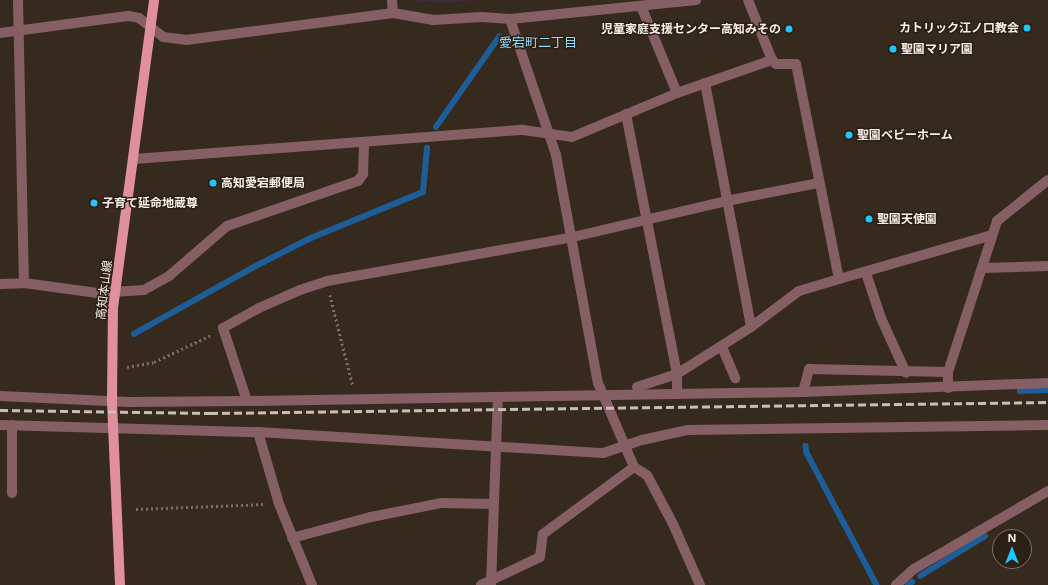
<!DOCTYPE html>
<meta charset="utf-8">
<style>
body{margin:0}
#map{position:relative;width:1048px;height:585px;overflow:hidden;background:#36291e;font-family:"Noto Sans","Noto Sans JP",sans-serif}
div>[style]{position:absolute}
[style*='--x']{left:calc(var(--x)*1px);top:calc(var(--y)*1px);width:calc(var(--w)*1px);rotate:calc(var(--a)*1deg)}
.education>*{inset:0;background:#3b2e3c}
.stream>*{height:5.5px;margin:-2.75px;padding:0 2.75px;transform-origin:2.75px;border-radius:2.75px;background:#1d5e99}
.path>*{height:2.5px;margin-top:-1.25px;transform-origin:0;background:repeating-linear-gradient(90deg,#7b6f66 0 2px,transparent 0 5px)}
.minor>*{height:10px;margin:-5px;padding:0 5px;transform-origin:5px;border-radius:5px;background:#865f64}
.tertiary>*{height:10px;margin:-5px;padding:0 5px;transform-origin:5px;border-radius:5px;background:#865f64}
.primary>*{height:10px;margin:-5px;padding:0 5px;transform-origin:5px;border-radius:5px;background:#e08f9c}
.rail>*{height:3px;margin-top:-1.5px;transform-origin:0;background:repeating-linear-gradient(90deg,#cabfb7 0 8px,transparent 0 12px)}
.dots>*{width:11px;height:11px;translate:-50% -50%;box-sizing:border-box;border:2px solid #2c1f14;border-radius:50%}
span{translate:-50% -50%;white-space:nowrap;text-align:center;line-height:1.15;-webkit-text-stroke:3px #2c1f14;paint-order:stroke}
.poi-label{font-size:12px;color:#faf0e9;font-weight:700}
.right{translate:-100% -50%;text-align:right}
.left{translate:0 -50%;text-align:left}
.street-label{font-size:12px;color:#faf0e9}
.neighbourhood-label{font-size:13px;color:#94d9f6}
.north{position:absolute;left:992px;top:529px;width:40px;height:40px;box-sizing:border-box;background:#2c1f14;border:1px solid #7e7369;border-radius:50%;rotate:0deg;font-size:11px;font-weight:700;line-height:16px;text-align:center;color:#faf0e9}
.north::after{content:'';display:block;margin:auto;width:14px;height:18px;background:#1dc9fc;clip-path:polygon(50% 0,100% 100%,50% 72%,0 100%)}
</style>
<div id="map">
<div class="education">
<div style="clip-path:polygon(410px 0,474px 0,447px 3px)"></div>
</div>
<div class="stream">
<div style="--x:436;--y:127;--w:110;--a:-55"></div>
<div style="--x:134;--y:334;--w:135;--a:-29.2"></div>
<div style="--x:252;--y:268;--w:66;--a:-27"></div>
<div style="--x:311;--y:238;--w:121;--a:-22.3"></div>
<div style="--x:423;--y:192;--w:44;--a:-84.8"></div>
<div style="--x:1020;--y:391;--w:28;--a:-2"></div>
<div style="--x:806;--y:446;--w:7;--a:82"></div>
<div style="--x:807;--y:453;--w:149;--a:62.1"></div>
<div style="--x:920;--y:576;--w:76;--a:-31.6"></div>
<div style="--x:908;--y:585;--w:5;--a:-37"></div>
</div>
<div class="path">
<div style="--x:330;--y:295;--w:94;--a:75.8"></div>
<div style="--x:127;--y:367;--w:27;--a:-10"></div>
<div style="--x:154;--y:362;--w:63;--a:-25.3"></div>
<div style="--x:136;--y:509;--w:128;--a:-2.2"></div>
</div>
<div class="minor">
<div style="--x:18;--y:0;--w:283;--a:88.8"></div>
<div style="--x:392;--y:0;--w:13;--a:86"></div>
<div style="--x:748;--y:0;--w:65;--a:68.2"></div>
<div style="--x:772;--y:60;--w:6;--a:45"></div>
<div style="--x:776;--y:64;--w:20;--a:0"></div>
<div style="--x:796;--y:64;--w:219;--a:78.7"></div>
<div style="--x:839;--y:279;--w:159;--a:-16"></div>
<div style="--x:641;--y:6;--w:94;--a:67.5"></div>
<div style="--x:510;--y:19;--w:144;--a:71.3"></div>
<div style="--x:556;--y:155;--w:232;--a:79.6"></div>
<div style="--x:598;--y:383;--w:91;--a:66.8"></div>
<div style="--x:634;--y:467;--w:15;--a:32"></div>
<div style="--x:647;--y:475;--w:55;--a:62"></div>
<div style="--x:673;--y:524;--w:67;--a:66.1"></div>
<div style="--x:705;--y:83;--w:248;--a:79.3"></div>
<div style="--x:626;--y:114;--w:265;--a:78.9"></div>
<div style="--x:677;--y:374;--w:20;--a:90"></div>
<div style="--x:134;--y:159;--w:390;--a:-4.3"></div>
<div style="--x:523;--y:130;--w:49;--a:8.1"></div>
<div style="--x:572;--y:137;--w:114;--a:-22.7"></div>
<div style="--x:677;--y:93;--w:101;--a:-19.2"></div>
<div style="--x:983;--y:268;--w:65;--a:-1.8"></div>
<div style="--x:866;--y:273;--w:47;--a:71.6"></div>
<div style="--x:881;--y:318;--w:60;--a:65.6"></div>
<div style="--x:0;--y:284;--w:24;--a:-2"></div>
<div style="--x:24;--y:283;--w:74;--a:7.8"></div>
<div style="--x:97;--y:293;--w:47;--a:-3.7"></div>
<div style="--x:144;--y:290;--w:29;--a:-29"></div>
<div style="--x:169;--y:276;--w:77;--a:-40.8"></div>
<div style="--x:227;--y:226;--w:139;--a:-19"></div>
<div style="--x:358;--y:181;--w:9;--a:-54"></div>
<div style="--x:363;--y:174;--w:31;--a:-88"></div>
<div style="--x:722;--y:347;--w:34;--a:67"></div>
<div style="--x:637;--y:387;--w:42;--a:-18"></div>
<div style="--x:677;--y:374;--w:88;--a:-32.4"></div>
<div style="--x:751;--y:327;--w:60;--a:-36.9"></div>
<div style="--x:799;--y:291;--w:42;--a:-16.7"></div>
<div style="--x:948;--y:388;--w:16;--a:-90"></div>
<div style="--x:948;--y:372;--w:159;--a:-72"></div>
<div style="--x:997;--y:221;--w:65;--a:-38.8"></div>
<div style="--x:803;--y:392;--w:24;--a:-75"></div>
<div style="--x:809;--y:369;--w:139;--a:1.2"></div>
<div style="--x:0;--y:396;--w:129;--a:2.7"></div>
<div style="--x:129;--y:402;--w:118;--a:-0.5"></div>
<div style="--x:247;--y:401;--w:556;--a:-0.93"></div>
<div style="--x:803;--y:392;--w:245;--a:-2.1"></div>
<div style="--x:247;--y:401;--w:77;--a:-108.2"></div>
<div style="--x:223;--y:328;--w:41;--a:-29.1"></div>
<div style="--x:259;--y:308;--w:45;--a:-23.7"></div>
<div style="--x:300;--y:290;--w:28;--a:-18"></div>
<div style="--x:327;--y:281;--w:250;--a:-10.1"></div>
<div style="--x:573;--y:237;--w:157;--a:-13.2"></div>
<div style="--x:726;--y:201;--w:95;--a:-11"></div>
<div style="--x:0;--y:425;--w:258;--a:1.6"></div>
<div style="--x:258;--y:432;--w:346;--a:3.5"></div>
<div style="--x:603;--y:453;--w:41;--a:-18.4"></div>
<div style="--x:642;--y:440;--w:46;--a:-12.5"></div>
<div style="--x:687;--y:430;--w:361;--a:-0.8"></div>
<div style="--x:12;--y:425;--w:68;--a:90"></div>
<div style="--x:258;--y:432;--w:75;--a:73.7"></div>
<div style="--x:279;--y:504;--w:87;--a:67.8"></div>
<div style="--x:292;--y:538;--w:82;--a:-14.9"></div>
<div style="--x:371;--y:517;--w:71;--a:-11.3"></div>
<div style="--x:441;--y:503;--w:52;--a:1.1"></div>
<div style="--x:481;--y:585;--w:65;--a:-25.4"></div>
<div style="--x:540;--y:557;--w:23;--a:-83"></div>
<div style="--x:543;--y:534;--w:113;--a:-36.4"></div>
<div style="--x:491;--y:585;--w:188;--a:-87.9"></div>
<div style="--x:896;--y:585;--w:24;--a:-42"></div>
<div style="--x:914;--y:569;--w:155;--a:-30.2"></div>
</div>
<div class="tertiary">
<div style="--x:0;--y:33;--w:129;--a:-7.6"></div>
<div style="--x:128;--y:16;--w:11;--a:10"></div>
<div style="--x:139;--y:18;--w:31;--a:38"></div>
<div style="--x:163;--y:37;--w:23;--a:7"></div>
<div style="--x:186;--y:40;--w:209;--a:-7.4"></div>
<div style="--x:393;--y:13;--w:41;--a:9.9"></div>
<div style="--x:433;--y:20;--w:49;--a:-3.5"></div>
<div style="--x:482;--y:17;--w:28;--a:4"></div>
<div style="--x:510;--y:19;--w:187;--a:-5.8"></div>
</div>
<div class="primary">
<div style="--x:120;--y:585;--w:184;--a:-92.5"></div>
<div style="--x:112;--y:401;--w:93;--a:-89.4"></div>
<div style="--x:113;--y:308;--w:311;--a:-82.4"></div>
</div>
<div class="rail">
<div style="--x:0;--y:410;--w:210;--a:0.8"></div>
<div style="--x:210;--y:413;--w:838;--a:-0.75"></div>
</div>
<div class="dots">
<div style="left:1027px;top:28px;background:#1dc9fc"></div>
<div style="left:789px;top:29px;background:#1dc9fc"></div>
<div style="left:893px;top:49px;background:#1dc9fc"></div>
<div style="left:849px;top:135px;background:#1dc9fc"></div>
<div style="left:213px;top:183px;background:#1dc9fc"></div>
<div style="left:94px;top:203px;background:#1dc9fc"></div>
<div style="left:869px;top:219px;background:#1dc9fc"></div>
</div>
<div class="poi-label">
<span class="right" style="left:1019px;top:28px">カトリック江ノ口教会</span>
<span class="right" style="left:781px;top:29px">児童家庭支援センター高知みその</span>
<span class="left" style="left:901px;top:49px">聖園マリア園</span>
<span class="left" style="left:857px;top:135px">聖園ベビーホーム</span>
<span class="left" style="left:221px;top:183px">高知愛宕郵便局</span>
<span class="left" style="left:102px;top:203px">子育て延命地蔵尊</span>
<span class="left" style="left:877px;top:219px">聖園天使園</span>
</div>
<div class="street-label">
<span style="left:104px;top:290px;rotate:-83deg">高知本山線</span>
</div>
<div class="neighbourhood-label">
<span style="left:538px;top:42px">愛宕町二丁目</span>
</div>
<div class="north">N</div>
</div>
